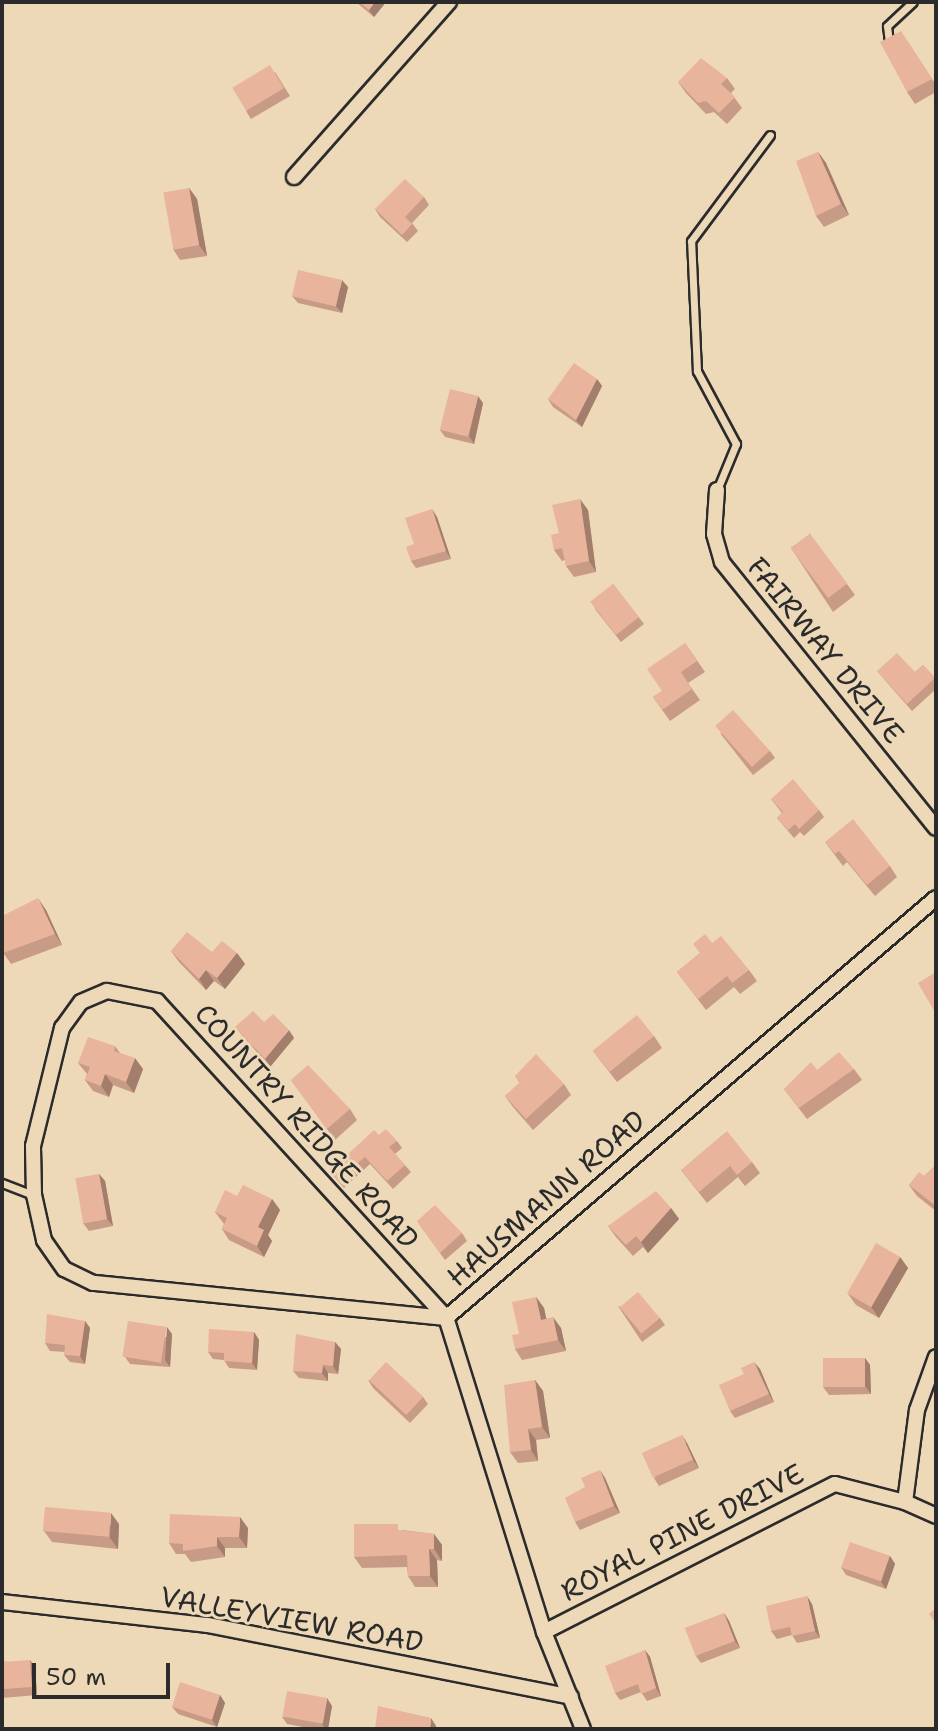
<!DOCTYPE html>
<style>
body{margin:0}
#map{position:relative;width:938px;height:1731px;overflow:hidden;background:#edd8b7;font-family:"Shantell Sans",sans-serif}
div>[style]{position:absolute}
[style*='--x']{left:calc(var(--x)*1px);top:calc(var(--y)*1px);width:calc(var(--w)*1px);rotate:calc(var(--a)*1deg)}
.roads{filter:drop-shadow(2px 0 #2b2b2b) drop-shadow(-2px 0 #2b2b2b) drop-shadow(0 2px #2b2b2b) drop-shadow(0 -2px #2b2b2b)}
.lane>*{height:7px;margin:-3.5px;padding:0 3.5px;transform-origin:3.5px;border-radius:3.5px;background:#edd8b7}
.street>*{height:14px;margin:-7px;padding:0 7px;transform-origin:7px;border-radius:7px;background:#edd8b7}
.wall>*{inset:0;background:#c89b86}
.shaded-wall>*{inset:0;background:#a37e6d}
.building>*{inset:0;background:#e9b49c;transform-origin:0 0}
span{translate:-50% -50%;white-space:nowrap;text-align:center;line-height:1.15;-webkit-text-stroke:6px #edd8b7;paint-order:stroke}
.street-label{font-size:28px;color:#2b2b2b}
.frame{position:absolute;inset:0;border:4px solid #2b2b2b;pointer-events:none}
.scale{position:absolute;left:32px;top:1663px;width:138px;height:36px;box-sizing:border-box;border:4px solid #2b2b2b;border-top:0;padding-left:10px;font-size:24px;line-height:28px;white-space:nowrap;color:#2b2b2b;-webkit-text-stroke:6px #edd8b7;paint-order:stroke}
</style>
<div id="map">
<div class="roads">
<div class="lane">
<div style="--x:889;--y:42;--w:16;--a:-97"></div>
<div style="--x:887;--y:26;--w:35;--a:-43"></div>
<div style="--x:717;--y:490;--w:50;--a:-67.6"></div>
<div style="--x:736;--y:444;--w:83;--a:-118.1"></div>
<div style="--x:697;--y:371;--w:130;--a:-92.6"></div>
<div style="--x:691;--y:241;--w:132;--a:-53.3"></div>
<div style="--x:2;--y:1183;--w:34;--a:21"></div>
</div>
<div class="street">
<div style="--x:294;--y:177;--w:234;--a:-48.5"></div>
<div style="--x:717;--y:490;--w:44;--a:93.9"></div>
<div style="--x:714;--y:534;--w:29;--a:74"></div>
<div style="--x:722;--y:562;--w:341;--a:51.2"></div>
<div style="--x:107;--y:991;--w:51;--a:11.3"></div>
<div style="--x:157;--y:1001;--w:429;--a:47.6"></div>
<div style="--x:446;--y:1318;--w:355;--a:-174.3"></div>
<div style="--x:93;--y:1283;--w:32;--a:-154"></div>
<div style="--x:64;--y:1269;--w:35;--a:-125"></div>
<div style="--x:44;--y:1240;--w:46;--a:-102.5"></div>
<div style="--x:34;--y:1195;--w:49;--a:-91.2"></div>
<div style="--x:33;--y:1146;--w:122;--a:-76.2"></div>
<div style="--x:62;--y:1028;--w:32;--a:-54"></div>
<div style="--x:81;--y:1002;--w:28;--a:-23"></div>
<div style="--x:905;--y:1502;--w:93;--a:-82.6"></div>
<div style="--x:917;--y:1410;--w:56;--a:-70.3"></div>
<div style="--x:2;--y:1602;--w:207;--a:6.4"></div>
<div style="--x:208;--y:1625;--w:370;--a:11.2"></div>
<div style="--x:544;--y:1632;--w:326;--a:-27"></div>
<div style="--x:835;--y:1484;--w:72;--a:14.4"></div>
<div style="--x:905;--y:1502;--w:34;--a:24"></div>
<div style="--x:583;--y:1729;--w:105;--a:-111.9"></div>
<div style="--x:544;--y:1632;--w:329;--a:-107.3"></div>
<div style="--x:446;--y:1318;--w:645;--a:-40.6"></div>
</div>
</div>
<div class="wall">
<div style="clip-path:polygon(356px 2px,386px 2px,374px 17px)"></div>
<div style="clip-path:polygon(908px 42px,936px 85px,936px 92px,915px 104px,907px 92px)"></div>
<div style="clip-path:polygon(275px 72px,290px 96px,251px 119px,246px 111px)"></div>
<div style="clip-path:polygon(727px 78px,735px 89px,731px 93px,742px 108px,727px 124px,714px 112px,706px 114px,686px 93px,678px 82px)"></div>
<div style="clip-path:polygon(818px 152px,826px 163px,849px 215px,824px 227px,816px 216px)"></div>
<div style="clip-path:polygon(189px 188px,197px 199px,207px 256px,180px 260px,173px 249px)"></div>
<div style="clip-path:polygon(424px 197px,429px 205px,412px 223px,418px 231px,407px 242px,380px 217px,375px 209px)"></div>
<div style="clip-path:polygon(348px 287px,342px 313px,298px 303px,292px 296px)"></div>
<div style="clip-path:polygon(597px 379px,602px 386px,582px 427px,553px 407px,548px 399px)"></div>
<div style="clip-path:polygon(483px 403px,474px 444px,445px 437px,440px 430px)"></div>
<div style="clip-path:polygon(588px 510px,596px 572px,574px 577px,566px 566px,565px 560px,562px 561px,554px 550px,559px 533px)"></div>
<div style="clip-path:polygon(437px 517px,451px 559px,416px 568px,411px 561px,414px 544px)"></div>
<div style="clip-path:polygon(810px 534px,855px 595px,833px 612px,791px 548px)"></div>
<div style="clip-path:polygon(613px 584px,644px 624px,621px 642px,595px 609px)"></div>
<div style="clip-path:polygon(685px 643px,705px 672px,688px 683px,700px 700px,670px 721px,653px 697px,662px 691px)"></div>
<div style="clip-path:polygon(923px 665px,936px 679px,936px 689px,912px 711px,877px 671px,915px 672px)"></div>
<div style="clip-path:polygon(720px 733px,770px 751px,775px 758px,753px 775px)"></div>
<div style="clip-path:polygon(771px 799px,819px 810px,824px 817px,804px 836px,800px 832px,794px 838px,777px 818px,782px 813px)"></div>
<div style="clip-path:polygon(825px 842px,890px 866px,897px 877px,875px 896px,847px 862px,843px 866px)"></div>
<div style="clip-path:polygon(46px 910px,62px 945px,11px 964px,2px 951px)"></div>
<div style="clip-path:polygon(712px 943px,749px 970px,757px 981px,740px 994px,734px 987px,706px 1010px,677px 972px)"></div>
<div style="clip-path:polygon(171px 951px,237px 953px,245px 964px,225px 989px,214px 981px,206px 990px,179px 962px)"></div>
<div style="clip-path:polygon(235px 1027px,294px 1038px,270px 1067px,241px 1034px)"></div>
<div style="clip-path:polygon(654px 1036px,662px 1048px,617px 1082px,593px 1051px)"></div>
<div style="clip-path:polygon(115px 1046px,120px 1053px,143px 1069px,134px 1093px,113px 1085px,109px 1097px,93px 1091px,85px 1080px,87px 1074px,78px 1063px)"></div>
<div style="clip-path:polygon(854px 1069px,862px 1080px,807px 1119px,784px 1089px)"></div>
<div style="clip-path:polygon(515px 1076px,564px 1084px,571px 1095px,533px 1130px,513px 1107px,505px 1096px,520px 1083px)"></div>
<div style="clip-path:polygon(291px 1080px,350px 1109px,357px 1120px,335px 1140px)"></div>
<div style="clip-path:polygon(379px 1135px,397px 1141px,402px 1148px,395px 1154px,411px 1172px,393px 1189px,370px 1164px,344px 1188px,330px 1171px)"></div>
<div style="clip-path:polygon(752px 1162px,760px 1173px,745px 1186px,738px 1177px,707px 1203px,681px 1170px)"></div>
<div style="clip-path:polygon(936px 1165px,936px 1211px,917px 1196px,909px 1185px,924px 1176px)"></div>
<div style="clip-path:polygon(99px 1174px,105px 1181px,113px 1226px,89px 1231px,83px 1223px)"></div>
<div style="clip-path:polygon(237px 1196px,272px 1199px,280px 1210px,268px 1235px,272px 1241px,264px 1257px,229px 1240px,222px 1229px,224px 1224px,215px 1212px)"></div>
<div style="clip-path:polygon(671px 1208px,679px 1219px,648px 1253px,643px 1247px,633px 1256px,616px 1237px,608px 1226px)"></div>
<div style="clip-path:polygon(417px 1221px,462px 1233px,467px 1241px,445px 1260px)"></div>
<div style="clip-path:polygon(900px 1257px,908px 1268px,879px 1318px,856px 1305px,848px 1294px)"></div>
<div style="clip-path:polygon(536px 1297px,544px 1308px,546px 1318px,561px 1328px,566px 1351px,522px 1360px,515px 1349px,519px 1334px)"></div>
<div style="clip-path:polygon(618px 1306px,660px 1318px,665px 1325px,642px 1342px)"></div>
<div style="clip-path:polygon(85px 1321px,90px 1328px,85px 1364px,70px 1362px,64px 1355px,65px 1352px,50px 1351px,45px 1343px)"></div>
<div style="clip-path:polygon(254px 1332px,259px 1340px,257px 1370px,229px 1368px,224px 1360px,213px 1359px,208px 1352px)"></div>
<div style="clip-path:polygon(172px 1334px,170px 1367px,130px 1364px,125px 1357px)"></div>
<div style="clip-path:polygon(335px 1342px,341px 1349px,338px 1374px,328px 1373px,328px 1381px,299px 1378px,293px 1371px)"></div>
<div style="clip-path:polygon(865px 1358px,870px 1365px,871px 1394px,829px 1395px,823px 1387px)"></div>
<div style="clip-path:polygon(760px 1369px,774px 1402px,735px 1418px,730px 1411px,744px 1374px)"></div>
<div style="clip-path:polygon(368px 1380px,423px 1397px,428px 1404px,410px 1423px,373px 1388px)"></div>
<div style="clip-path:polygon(535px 1380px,543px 1391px,550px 1438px,536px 1440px,538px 1461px,518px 1463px,510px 1452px)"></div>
<div style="clip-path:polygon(687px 1443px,699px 1468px,659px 1486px,654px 1478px)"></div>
<div style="clip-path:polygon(605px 1478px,620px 1513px,580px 1530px,575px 1522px)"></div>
<div style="clip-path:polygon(119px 1524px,118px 1549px,52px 1542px,44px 1531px)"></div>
<div style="clip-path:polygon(248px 1528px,247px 1548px,225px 1548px,225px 1557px,191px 1562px,185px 1554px,176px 1554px,169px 1543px)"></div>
<div style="clip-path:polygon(402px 1530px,434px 1534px,442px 1545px,442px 1561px,437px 1560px,438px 1587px,415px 1587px,408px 1576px,407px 1567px,362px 1568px,354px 1557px)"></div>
<div style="clip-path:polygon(890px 1556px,895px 1564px,886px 1589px,846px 1575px,841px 1567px)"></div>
<div style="clip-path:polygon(812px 1604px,820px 1638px,797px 1643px,792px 1635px,777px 1639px,771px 1631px)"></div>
<div style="clip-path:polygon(724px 1613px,729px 1621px,740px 1648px,701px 1663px,696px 1656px)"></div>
<div style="clip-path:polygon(645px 1650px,650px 1657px,661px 1696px,647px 1701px,641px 1692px,620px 1700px,615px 1693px)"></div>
<div style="clip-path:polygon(2px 1661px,35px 1667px,37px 1695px,2px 1698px)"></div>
<div style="clip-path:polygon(220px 1695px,225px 1703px,217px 1727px,178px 1714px,172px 1707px)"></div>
<div style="clip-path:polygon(332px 1706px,328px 1729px,313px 1729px,287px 1724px,282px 1717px)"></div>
</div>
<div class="shaded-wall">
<div style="clip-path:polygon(375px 2px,386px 2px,374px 17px,369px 10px)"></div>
<div style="clip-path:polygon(818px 152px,826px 163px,849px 215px,841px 204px)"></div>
<div style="clip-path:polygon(189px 188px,197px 199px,207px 256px,199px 245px)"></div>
<div style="clip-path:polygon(342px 280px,348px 287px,342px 313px,336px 306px)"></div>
<div style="clip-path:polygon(597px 379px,602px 386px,582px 427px,576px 420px)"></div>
<div style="clip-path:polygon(478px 396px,483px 403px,474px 444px,469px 436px)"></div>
<div style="clip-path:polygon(580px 499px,588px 510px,596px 572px,589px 561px)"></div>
<div style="clip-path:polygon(432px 509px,437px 517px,451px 559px,446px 551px)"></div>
<div style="clip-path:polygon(38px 898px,46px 910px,62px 945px,55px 934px)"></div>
<div style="clip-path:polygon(237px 953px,245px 964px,225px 989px,217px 978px)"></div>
<div style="clip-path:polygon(206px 970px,214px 981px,206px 990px,199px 979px)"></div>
<div style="clip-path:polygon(289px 1030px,294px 1038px,270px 1067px,265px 1059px)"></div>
<div style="clip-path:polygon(135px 1058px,143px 1069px,134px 1093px,126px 1082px)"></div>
<div style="clip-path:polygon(105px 1074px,113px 1085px,109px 1097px,101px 1086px)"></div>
<div style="clip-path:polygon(99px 1174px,105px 1181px,113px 1226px,107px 1219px)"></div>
<div style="clip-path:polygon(272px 1199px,280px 1210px,268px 1235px,272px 1241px,264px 1257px,257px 1246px,258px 1227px)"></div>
<div style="clip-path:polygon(671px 1208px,679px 1219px,648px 1253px,641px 1242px)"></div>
<div style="clip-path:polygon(900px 1257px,908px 1268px,879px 1318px,871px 1307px)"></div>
<div style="clip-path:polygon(536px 1297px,544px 1308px,549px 1331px,541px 1320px)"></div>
<div style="clip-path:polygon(553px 1317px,561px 1328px,566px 1351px,558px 1340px)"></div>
<div style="clip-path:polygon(85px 1321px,90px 1328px,85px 1364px,80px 1356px)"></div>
<div style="clip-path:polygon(167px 1327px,172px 1334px,170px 1367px,165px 1360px)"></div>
<div style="clip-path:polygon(254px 1332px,259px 1340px,257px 1370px,252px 1363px)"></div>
<div style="clip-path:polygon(335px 1342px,341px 1349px,338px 1374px,333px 1366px)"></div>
<div style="clip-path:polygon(865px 1358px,870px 1365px,871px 1394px,865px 1386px)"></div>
<div style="clip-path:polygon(754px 1362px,760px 1369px,774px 1402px,769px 1394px)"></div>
<div style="clip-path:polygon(323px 1365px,328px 1373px,328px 1381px,322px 1373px)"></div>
<div style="clip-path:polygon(535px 1380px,543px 1391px,550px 1438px,542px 1427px)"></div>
<div style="clip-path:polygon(528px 1429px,536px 1440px,538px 1461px,531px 1450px)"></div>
<div style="clip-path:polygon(682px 1435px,687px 1443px,699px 1468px,693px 1460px)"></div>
<div style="clip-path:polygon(600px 1470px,605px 1478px,620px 1513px,614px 1506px)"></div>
<div style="clip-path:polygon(111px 1513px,119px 1524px,118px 1549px,110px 1538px)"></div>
<div style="clip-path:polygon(240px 1517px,248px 1528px,247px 1548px,239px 1537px)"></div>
<div style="clip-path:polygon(434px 1534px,442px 1545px,442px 1561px,434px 1549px)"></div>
<div style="clip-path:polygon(217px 1537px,225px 1548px,225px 1557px,217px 1546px)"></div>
<div style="clip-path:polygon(429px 1549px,437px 1560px,438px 1587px,430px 1576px)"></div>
<div style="clip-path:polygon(890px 1556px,895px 1564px,886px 1589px,881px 1582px)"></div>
<div style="clip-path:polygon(807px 1596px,812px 1604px,820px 1638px,815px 1631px)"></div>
<div style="clip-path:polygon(724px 1613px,729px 1621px,740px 1648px,735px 1641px)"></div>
<div style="clip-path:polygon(645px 1650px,650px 1657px,661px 1696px,656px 1688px)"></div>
<div style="clip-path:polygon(30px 1660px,35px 1667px,37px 1695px,32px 1687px)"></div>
<div style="clip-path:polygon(220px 1695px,225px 1703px,217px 1727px,212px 1720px)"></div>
<div style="clip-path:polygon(327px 1698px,332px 1706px,328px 1729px,326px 1729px,322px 1724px)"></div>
<div style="clip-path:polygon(431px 1718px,436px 1726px,436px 1729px,430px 1729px)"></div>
</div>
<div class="building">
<div style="clip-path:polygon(359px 2px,375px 2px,369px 10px)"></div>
<div style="clip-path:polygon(901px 31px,932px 79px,907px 92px,880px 42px)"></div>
<div style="clip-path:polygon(701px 58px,727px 78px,721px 84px,735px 97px,719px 113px,706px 101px,698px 103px,678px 82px)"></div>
<div style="left:270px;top:65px;width:27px;height:44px;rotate:59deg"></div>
<div style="clip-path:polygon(818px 152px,841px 204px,816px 216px,796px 161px)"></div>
<div style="clip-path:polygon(405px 179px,424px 197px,405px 217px,412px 224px,402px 235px,375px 209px)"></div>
<div style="left:189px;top:188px;width:58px;height:26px;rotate:80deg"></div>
<div style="left:298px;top:270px;width:45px;height:27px;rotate:13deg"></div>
<div style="clip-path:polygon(574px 363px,597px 379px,576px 420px,548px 399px)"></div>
<div style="left:450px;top:389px;width:29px;height:42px;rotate:14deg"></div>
<div style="clip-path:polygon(580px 499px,589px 561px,566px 566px,562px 548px,554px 550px,551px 535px,559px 533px,552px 505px)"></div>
<div style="clip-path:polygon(432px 509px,446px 551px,411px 561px,406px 547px,414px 544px,405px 518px)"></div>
<div style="left:810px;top:534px;width:62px;height:24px;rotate:53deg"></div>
<div style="left:613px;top:584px;width:42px;height:29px;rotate:52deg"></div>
<div style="clip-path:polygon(685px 643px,697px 661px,681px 672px,692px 689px,662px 710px,653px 697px,662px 691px,647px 669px)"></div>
<div style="clip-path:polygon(897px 653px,915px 672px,923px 665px,935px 678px,907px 704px,877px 671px)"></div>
<div style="left:733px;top:710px;width:55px;height:24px;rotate:48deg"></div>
<div style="clip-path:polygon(793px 779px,819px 810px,799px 829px,795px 824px,788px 830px,777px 818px,783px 812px,771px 799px)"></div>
<div style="clip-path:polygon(853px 819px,890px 866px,867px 885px,839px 851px,835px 854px,825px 842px)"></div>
<div style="clip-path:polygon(38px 898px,55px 934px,3px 953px,2px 951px,2px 916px)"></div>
<div style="clip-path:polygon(187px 932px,212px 952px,222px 941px,237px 953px,217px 978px,206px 970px,199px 979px,171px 951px)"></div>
<div style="clip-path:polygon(705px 934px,712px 943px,721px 936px,749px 970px,732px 983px,727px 976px,698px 999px,677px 972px,700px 953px,693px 944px)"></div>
<div style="clip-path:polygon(936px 972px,936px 1014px,918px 983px)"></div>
<div style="clip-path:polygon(253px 1011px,264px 1022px,273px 1014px,289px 1030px,265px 1059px,235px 1027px)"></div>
<div style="left:637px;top:1015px;width:27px;height:57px;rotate:51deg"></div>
<div style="clip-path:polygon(88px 1037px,115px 1046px,114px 1051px,135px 1058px,126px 1082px,105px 1074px,101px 1086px,85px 1080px,90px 1067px,78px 1063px)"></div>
<div style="clip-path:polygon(839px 1052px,854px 1069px,799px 1108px,784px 1089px,811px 1062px,817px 1070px)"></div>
<div style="clip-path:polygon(536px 1054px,564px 1084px,526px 1119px,505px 1096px,520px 1082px,515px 1076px)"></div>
<div style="clip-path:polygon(308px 1065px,350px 1109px,327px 1129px,291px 1080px)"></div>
<div style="clip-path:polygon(386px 1129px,397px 1141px,389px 1147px,405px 1165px,387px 1181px,365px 1157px,338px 1180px,330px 1171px,374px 1130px,379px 1135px)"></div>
<div style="clip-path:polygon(727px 1131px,752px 1162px,737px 1175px,730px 1166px,699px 1192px,681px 1170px)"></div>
<div style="clip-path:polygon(936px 1165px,936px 1206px,909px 1185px,919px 1172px,924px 1176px)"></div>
<div style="left:99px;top:1174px;width:46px;height:24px;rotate:80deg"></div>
<div style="clip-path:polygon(243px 1185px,272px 1199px,258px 1227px,264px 1230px,257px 1246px,222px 1229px,227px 1218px,215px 1212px,225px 1190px,237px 1196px)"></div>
<div style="clip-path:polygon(656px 1191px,671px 1208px,641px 1242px,636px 1236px,626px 1245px,608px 1226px)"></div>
<div style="clip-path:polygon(435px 1205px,462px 1233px,440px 1253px,417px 1221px)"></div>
<div style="left:876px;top:1243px;width:28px;height:58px;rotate:30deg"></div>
<div style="left:638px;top:1292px;width:34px;height:24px;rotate:50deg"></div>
<div style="clip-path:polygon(536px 1297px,541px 1320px,553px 1317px,558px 1340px,515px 1349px,512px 1335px,519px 1334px,512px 1302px)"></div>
<div style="clip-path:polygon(47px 1314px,85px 1321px,80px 1356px,64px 1355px,65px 1345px,45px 1343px)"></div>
<div style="left:128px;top:1321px;width:39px;height:36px;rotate:9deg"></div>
<div style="clip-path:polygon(209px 1329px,254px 1332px,252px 1363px,224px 1361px,224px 1353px,208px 1352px)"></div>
<div style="clip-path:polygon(296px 1334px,335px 1342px,333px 1366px,323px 1365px,322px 1373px,293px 1371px)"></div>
<div style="left:823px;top:1358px;width:42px;height:29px"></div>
<div style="left:386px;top:1362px;width:51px;height:25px;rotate:43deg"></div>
<div style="clip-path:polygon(754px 1362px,769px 1394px,730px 1411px,719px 1385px,744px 1374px,741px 1368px)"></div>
<div style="clip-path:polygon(535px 1380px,542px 1427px,528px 1429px,531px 1450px,510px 1452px,504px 1385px)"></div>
<div style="left:682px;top:1435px;width:27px;height:44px;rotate:66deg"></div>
<div style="clip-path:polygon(600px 1470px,614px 1506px,575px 1522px,565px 1498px,585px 1487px,581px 1478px)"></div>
<div style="left:45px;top:1507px;width:66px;height:24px;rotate:5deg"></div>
<div style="clip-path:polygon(170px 1514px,240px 1517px,239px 1537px,217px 1537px,217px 1546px,183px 1551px,183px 1544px,169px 1543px)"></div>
<div style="clip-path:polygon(354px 1524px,398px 1524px,398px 1530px,434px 1534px,434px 1549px,429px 1549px,430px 1576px,408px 1576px,407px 1555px,354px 1557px)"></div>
<div style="left:850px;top:1542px;width:42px;height:27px;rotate:19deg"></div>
<div style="clip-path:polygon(807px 1596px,815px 1631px,792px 1636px,790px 1627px,771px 1631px,766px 1606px)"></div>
<div style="clip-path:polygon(936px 1608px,936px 1624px,929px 1614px)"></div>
<div style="left:724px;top:1613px;width:30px;height:42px;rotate:69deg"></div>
<div style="clip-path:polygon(645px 1650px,656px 1688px,641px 1694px,638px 1684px,615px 1693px,605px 1666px)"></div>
<div style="left:30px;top:1660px;width:27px;height:28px;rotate:86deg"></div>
<div style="left:180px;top:1682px;width:42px;height:26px;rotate:18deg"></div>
<div style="left:287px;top:1691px;width:41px;height:26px;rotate:10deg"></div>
<div style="clip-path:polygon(378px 1706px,431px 1718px,430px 1729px,375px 1729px)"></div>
</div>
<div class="street-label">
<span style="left:826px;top:650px;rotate:51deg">FAIRWAY DRIVE</span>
<span style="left:307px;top:1126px;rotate:48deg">COUNTRY RIDGE ROAD</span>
<span style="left:546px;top:1198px;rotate:-41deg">HAUSMANN ROAD</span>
<span style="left:682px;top:1532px;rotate:-27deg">ROYAL PINE DRIVE</span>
<span style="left:292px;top:1619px;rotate:10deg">VALLEYVIEW ROAD</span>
</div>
<div class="frame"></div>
<div class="scale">50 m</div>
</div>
